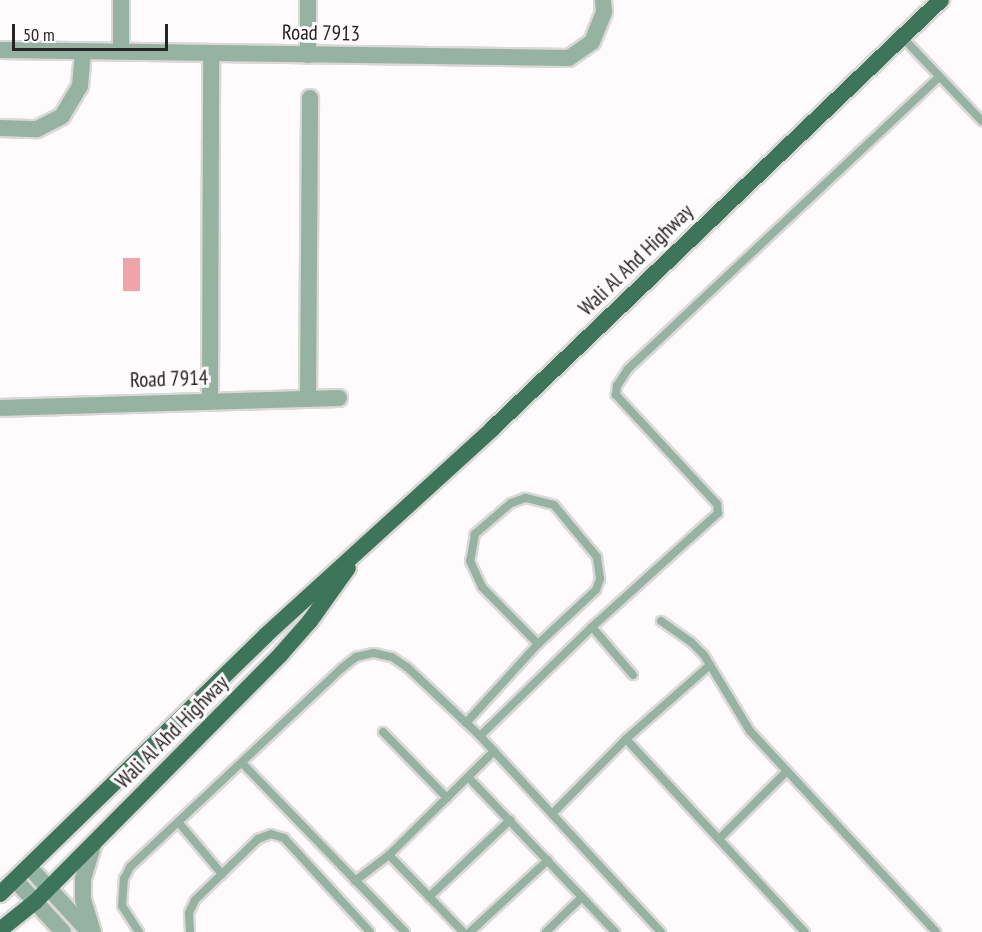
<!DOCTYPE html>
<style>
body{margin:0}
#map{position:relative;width:982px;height:932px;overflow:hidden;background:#fffafb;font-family:"PT Sans Narrow",sans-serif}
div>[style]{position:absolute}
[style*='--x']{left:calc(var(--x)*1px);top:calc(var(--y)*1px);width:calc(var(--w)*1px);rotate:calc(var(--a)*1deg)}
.water>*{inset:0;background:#eea4a9;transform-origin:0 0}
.roads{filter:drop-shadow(2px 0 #dcd8d8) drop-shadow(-2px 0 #dcd8d8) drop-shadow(0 2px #dcd8d8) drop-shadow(0 -2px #dcd8d8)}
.service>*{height:8px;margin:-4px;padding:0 4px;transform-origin:4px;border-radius:4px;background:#95b2a2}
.minor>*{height:16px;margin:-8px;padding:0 8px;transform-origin:8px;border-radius:8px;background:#95b2a2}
.primary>*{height:16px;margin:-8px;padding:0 8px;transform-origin:8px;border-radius:8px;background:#3c7559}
span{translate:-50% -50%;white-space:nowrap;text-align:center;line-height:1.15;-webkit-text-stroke:6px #fffafb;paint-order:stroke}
.street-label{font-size:21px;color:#252323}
.scale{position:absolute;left:12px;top:24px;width:156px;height:27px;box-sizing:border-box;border:3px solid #252323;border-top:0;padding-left:8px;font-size:18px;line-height:21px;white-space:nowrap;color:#252323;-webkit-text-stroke:4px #fffafb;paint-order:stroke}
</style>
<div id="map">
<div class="water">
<div style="left:123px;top:258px;width:17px;height:33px"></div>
</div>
<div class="roads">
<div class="service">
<div style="--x:902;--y:37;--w:116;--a:46.4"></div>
<div style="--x:661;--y:621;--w:37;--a:35"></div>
<div style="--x:691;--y:642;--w:18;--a:45"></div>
<div style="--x:704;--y:655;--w:89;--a:58.8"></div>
<div style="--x:750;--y:731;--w:274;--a:47.2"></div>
<div style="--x:592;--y:627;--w:63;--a:49.5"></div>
<div style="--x:466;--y:723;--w:107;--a:-47.7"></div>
<div style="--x:538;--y:644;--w:79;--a:-43"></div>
<div style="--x:596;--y:590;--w:12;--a:-70"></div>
<div style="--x:600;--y:579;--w:22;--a:-98"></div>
<div style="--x:597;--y:557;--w:67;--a:-129.6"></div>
<div style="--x:554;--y:505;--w:30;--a:-166"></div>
<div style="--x:525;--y:498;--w:15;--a:160"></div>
<div style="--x:511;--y:503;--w:48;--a:139.3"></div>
<div style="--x:475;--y:534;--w:27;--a:100"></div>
<div style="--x:470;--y:561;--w:29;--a:65"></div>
<div style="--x:482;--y:587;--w:80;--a:45.5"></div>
<div style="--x:383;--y:732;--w:92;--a:45.9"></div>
<div style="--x:480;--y:736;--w:156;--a:-44.2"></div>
<div style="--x:592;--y:627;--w:170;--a:-42.1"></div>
<div style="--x:718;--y:513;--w:9;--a:-96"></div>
<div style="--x:717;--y:504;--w:149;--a:-132.8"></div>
<div style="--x:616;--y:395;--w:9;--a:-84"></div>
<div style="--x:617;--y:386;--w:20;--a:-57"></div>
<div style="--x:628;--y:369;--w:427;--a:-43.2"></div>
<div style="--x:626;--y:739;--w:263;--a:47.2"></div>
<div style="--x:243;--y:764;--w:233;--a:46"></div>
<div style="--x:468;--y:777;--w:214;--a:46.5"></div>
<div style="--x:552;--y:814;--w:105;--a:-45.4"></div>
<div style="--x:626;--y:739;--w:112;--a:-41.4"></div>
<div style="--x:179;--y:823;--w:67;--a:49.9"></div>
<div style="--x:719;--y:839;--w:95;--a:-45"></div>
<div style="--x:389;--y:855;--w:107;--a:46.1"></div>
<div style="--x:355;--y:881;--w:43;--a:-37.4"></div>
<div style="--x:389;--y:855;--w:148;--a:-44.7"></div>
<div style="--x:429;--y:897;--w:112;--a:-43.5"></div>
<div style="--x:139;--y:932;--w:31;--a:-123"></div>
<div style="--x:122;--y:906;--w:27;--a:-86"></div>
<div style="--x:124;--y:879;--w:13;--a:-63"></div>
<div style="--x:130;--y:867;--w:291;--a:-43.2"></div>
<div style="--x:342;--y:668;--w:18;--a:-38"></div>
<div style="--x:356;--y:657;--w:18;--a:-13"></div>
<div style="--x:374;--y:653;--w:18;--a:13"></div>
<div style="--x:392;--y:657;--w:18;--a:34"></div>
<div style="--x:407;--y:667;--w:100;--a:43.4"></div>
<div style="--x:480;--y:736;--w:267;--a:47.3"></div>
<div style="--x:190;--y:932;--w:19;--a:-93"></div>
<div style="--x:189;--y:913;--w:14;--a:-65"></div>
<div style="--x:195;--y:900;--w:88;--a:-44.1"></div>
<div style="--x:258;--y:839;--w:14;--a:-21"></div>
<div style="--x:271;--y:834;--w:14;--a:17"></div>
<div style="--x:284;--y:838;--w:127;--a:47.5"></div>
<div style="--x:470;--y:932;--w:106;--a:-42.7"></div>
<div style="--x:546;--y:932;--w:50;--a:-44.2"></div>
</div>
<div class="minor">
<div style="--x:121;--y:0;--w:51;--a:90"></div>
<div style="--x:308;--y:0;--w:55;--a:90"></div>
<div style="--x:0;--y:50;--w:569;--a:0.81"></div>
<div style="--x:569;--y:58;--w:28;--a:-35"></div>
<div style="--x:592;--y:42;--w:32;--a:-68"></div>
<div style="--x:604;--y:12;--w:12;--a:-95"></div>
<div style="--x:0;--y:128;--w:37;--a:2"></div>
<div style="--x:37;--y:129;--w:28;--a:-27"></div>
<div style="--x:62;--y:116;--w:35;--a:-59"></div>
<div style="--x:80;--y:86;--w:35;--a:-85"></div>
<div style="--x:308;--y:398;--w:300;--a:-89.6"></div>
<div style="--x:210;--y:400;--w:347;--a:-89.8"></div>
<div style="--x:0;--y:408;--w:339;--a:-1.7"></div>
<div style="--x:30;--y:868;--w:87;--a:47.3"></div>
<div style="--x:16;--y:881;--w:69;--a:47.3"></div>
<div style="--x:93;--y:932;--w:34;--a:-107"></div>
<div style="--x:83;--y:900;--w:21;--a:-90"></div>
<div style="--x:83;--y:879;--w:37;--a:-73"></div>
</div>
<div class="primary">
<div style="--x:0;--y:894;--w:371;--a:-44.2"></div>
<div style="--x:266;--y:635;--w:306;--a:-42.3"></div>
<div style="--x:492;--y:429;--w:621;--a:-43.7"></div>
<div style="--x:0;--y:930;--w:45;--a:-38.7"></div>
<div style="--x:35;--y:902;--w:349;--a:-45.2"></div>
<div style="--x:281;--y:654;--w:44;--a:-48.7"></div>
<div style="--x:310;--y:621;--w:65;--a:-54.4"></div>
</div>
</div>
<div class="street-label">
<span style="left:321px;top:33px;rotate:1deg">Road 7913</span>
<span style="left:636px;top:260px;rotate:-44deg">Wali Al Ahd Highway</span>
<span style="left:169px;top:379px;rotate:-2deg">Road 7914</span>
<span style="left:172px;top:732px;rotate:-45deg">Wali Al Ahd Highway</span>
</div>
<div class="scale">50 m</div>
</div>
